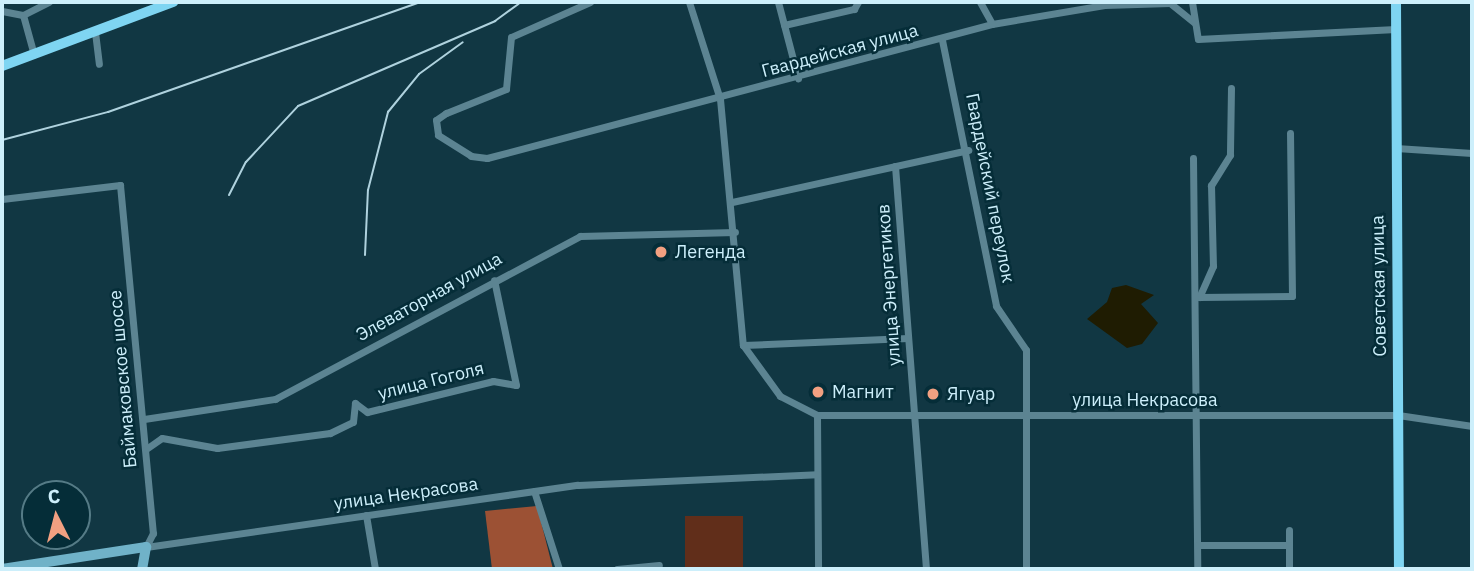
<!DOCTYPE html>
<meta charset="utf-8">
<style>
body{margin:0}
#map{position:relative;width:1474px;height:571px;overflow:hidden;background:#113743;font-family:"IBM Plex Sans",sans-serif}
div>[style]{position:absolute}
[style*='--x']{left:calc(var(--x)*1px);top:calc(var(--y)*1px);width:calc(var(--w)*1px);rotate:calc(var(--a)*1deg)}
.green>*{inset:0;background:#612e1a;transform-origin:0 0}
.forest>*{inset:0;background:#9c5134}
.water>*{inset:0;background:#1f1c02}
.street>*{height:7px;margin:-3.5px;padding:0 3.5px;transform-origin:3.5px;border-radius:3.5px;background:#5c8492}
.secondary>*{height:10px;margin:-5px;padding:0 5px;transform-origin:5px;border-radius:5px;background:#70b2c8}
.primary>*{height:10px;margin:-5px;padding:0 5px;transform-origin:5px;border-radius:5px;background:#7fd5f2}
.rail>*{height:2px;margin:-1px;padding:0 1px;transform-origin:1px;border-radius:1px;background:#afd2de}
.dots>*{width:19px;height:19px;translate:-50% -50%;box-sizing:border-box;border:4px solid #052d38;border-radius:50%}
span{translate:-50% -50%;white-space:nowrap;text-align:center;line-height:1.15;-webkit-text-stroke:5px #052d38;paint-order:stroke}
.street-label{font-size:18px;color:#cdeffb}
.poi-label{font-size:18px;color:#cdeffb}
.left{translate:0 -50%;text-align:left}
.frame{position:absolute;inset:0;border:4px solid #cdeffb;pointer-events:none}
.north{position:absolute;left:21px;top:480px;width:70px;height:70px;box-sizing:border-box;background:#052d38;border:2px solid #557b86;border-radius:50%;rotate:354deg;font-size:19px;font-weight:700;line-height:28px;text-align:center;color:#cdeffb}
.north::after{content:'';display:block;margin:auto;width:24px;height:32px;background:#f2a081;clip-path:polygon(50% 0,100% 100%,50% 72%,0 100%)}
</style>
<div id="map">
<div class="green">
<div style="left:685px;top:516px;width:58px;height:53px"></div>
</div>
<div class="forest">
<div style="clip-path:polygon(537px 506px,553px 569px,492px 569px,485px 511px)"></div>
</div>
<div class="water">
<div style="clip-path:polygon(1126px 285px,1154px 295px,1141px 304px,1158px 323px,1142px 344px,1127px 348px,1087px 319px,1107px 302px,1112px 288px)"></div>
</div>
<div class="street">
<div style="--x:590;--y:2;--w:86;--a:156.1"></div>
<div style="--x:511;--y:37;--w:52;--a:95.5"></div>
<div style="--x:506;--y:89;--w:65;--a:158.2"></div>
<div style="--x:446;--y:113;--w:12;--a:145"></div>
<div style="--x:436;--y:120;--w:15;--a:82"></div>
<div style="--x:438;--y:135;--w:39;--a:32"></div>
<div style="--x:471;--y:156;--w:16;--a:7"></div>
<div style="--x:487;--y:158;--w:522;--a:-14.86"></div>
<div style="--x:992;--y:24;--w:114;--a:-9.6"></div>
<div style="--x:1104;--y:5;--w:66;--a:-1.7"></div>
<div style="--x:1170;--y:3;--w:32;--a:39"></div>
<div style="--x:689;--y:2;--w:102;--a:72.3"></div>
<div style="--x:720;--y:99;--w:247;--a:84.7"></div>
<div style="--x:743;--y:345;--w:63;--a:54"></div>
<div style="--x:780;--y:396;--w:42;--a:27.2"></div>
<div style="--x:817;--y:415;--w:581;--a:0"></div>
<div style="--x:1398;--y:415;--w:75;--a:8.5"></div>
<div style="--x:778;--y:2;--w:79;--a:75.3"></div>
<div style="--x:980;--y:2;--w:25;--a:61"></div>
<div style="--x:1192;--y:2;--w:37;--a:81"></div>
<div style="--x:1198;--y:39;--w:198;--a:-2.9"></div>
<div style="--x:2;--y:11;--w:21;--a:11"></div>
<div style="--x:23;--y:15;--w:41;--a:74.6"></div>
<div style="--x:23;--y:15;--w:29;--a:-27"></div>
<div style="--x:784;--y:25;--w:72;--a:-12.9"></div>
<div style="--x:854;--y:9;--w:8;--a:-60"></div>
<div style="--x:95;--y:32;--w:32;--a:83"></div>
<div style="--x:942;--y:40;--w:271;--a:78.5"></div>
<div style="--x:996;--y:306;--w:53;--a:55.7"></div>
<div style="--x:1026;--y:350;--w:219;--a:90"></div>
<div style="--x:1231;--y:88;--w:67;--a:90.9"></div>
<div style="--x:1230;--y:155;--w:36;--a:122"></div>
<div style="--x:1211;--y:185;--w:81;--a:88.6"></div>
<div style="--x:1213;--y:266;--w:34;--a:114"></div>
<div style="--x:1199;--y:297;--w:93;--a:-0.6"></div>
<div style="--x:1292;--y:296;--w:163;--a:-90.7"></div>
<div style="--x:1396;--y:148;--w:76;--a:3.8"></div>
<div style="--x:1193;--y:158;--w:411;--a:89.4"></div>
<div style="--x:895;--y:166;--w:404;--a:85.6"></div>
<div style="--x:2;--y:199;--w:119;--a:-6.8"></div>
<div style="--x:120;--y:185;--w:350;--a:84.6"></div>
<div style="--x:153;--y:533;--w:16;--a:117"></div>
<div style="--x:732;--y:202;--w:242;--a:-12.4"></div>
<div style="--x:743;--y:345;--w:165;--a:-2.4"></div>
<div style="--x:817;--y:415;--w:154;--a:89.6"></div>
<div style="--x:144;--y:419;--w:133;--a:-8.7"></div>
<div style="--x:275;--y:399;--w:346;--a:-28.1"></div>
<div style="--x:580;--y:236;--w:155;--a:-1.5"></div>
<div style="--x:146;--y:449;--w:19;--a:-35"></div>
<div style="--x:162;--y:438;--w:56;--a:10.3"></div>
<div style="--x:217;--y:448;--w:114;--a:-7.6"></div>
<div style="--x:330;--y:433;--w:25;--a:-26"></div>
<div style="--x:353;--y:422;--w:19;--a:-84"></div>
<div style="--x:355;--y:403;--w:15;--a:37"></div>
<div style="--x:367;--y:412;--w:130;--a:-13.8"></div>
<div style="--x:493;--y:381;--w:23;--a:10"></div>
<div style="--x:516;--y:385;--w:107;--a:-101.8"></div>
<div style="--x:534;--y:491;--w:82;--a:72.2"></div>
<div style="--x:366;--y:515;--w:55;--a:80.5"></div>
<div style="--x:1289;--y:530;--w:39;--a:90"></div>
<div style="--x:1198;--y:545;--w:91;--a:0"></div>
<div style="--x:146;--y:547;--w:436;--a:-8.2"></div>
<div style="--x:578;--y:485;--w:239;--a:-2.6"></div>
<div style="--x:617;--y:569;--w:42;--a:-5.4"></div>
</div>
<div class="secondary">
<div style="--x:2;--y:569;--w:146;--a:-8.7"></div>
<div style="--x:146;--y:547;--w:22;--a:100"></div>
</div>
<div class="primary">
<div style="--x:1396;--y:2;--w:567;--a:89.7"></div>
<div style="--x:2;--y:66;--w:183;--a:-20.5"></div>
</div>
<div class="rail">
<div style="--x:2;--y:140;--w:110;--a:-14.8"></div>
<div style="--x:108;--y:112;--w:332;--a:-19.4"></div>
<div style="--x:229;--y:195;--w:37;--a:-63"></div>
<div style="--x:246;--y:162;--w:76;--a:-47.1"></div>
<div style="--x:298;--y:106;--w:215;--a:-23.3"></div>
<div style="--x:495;--y:21;--w:29;--a:-36"></div>
<div style="--x:365;--y:255;--w:65;--a:-87.4"></div>
<div style="--x:368;--y:190;--w:81;--a:-75.6"></div>
<div style="--x:388;--y:112;--w:49;--a:-50.8"></div>
<div style="--x:419;--y:74;--w:54;--a:-36"></div>
</div>
<div class="dots">
<div style="left:661px;top:252px;background:#f2a081"></div>
<div style="left:818px;top:392px;background:#f2a081"></div>
<div style="left:933px;top:394px;background:#f2a081"></div>
</div>
<div class="street-label">
<span style="left:840px;top:51px;rotate:-15deg">Гвардейская улица</span>
<span style="left:990px;top:188px;rotate:79deg">Гвардейский переулок</span>
<span style="left:889px;top:285px;rotate:-94deg">улица Энергетиков</span>
<span style="left:1379px;top:286px;rotate:-91deg">Советская улица</span>
<span style="left:429px;top:297px;rotate:-29deg">Элеваторная улица</span>
<span style="left:123px;top:379px;rotate:-95deg">Баймаковское шоссе</span>
<span style="left:431px;top:381px;rotate:-14deg">улица Гоголя</span>
<span style="left:1145px;top:400px">улица Некрасова</span>
<span style="left:406px;top:494px;rotate:-8deg">улица Некрасова</span>
</div>
<div class="poi-label">
<span class="left" style="left:675px;top:252px">Легенда</span>
<span class="left" style="left:832px;top:392px">Магнит</span>
<span class="left" style="left:947px;top:394px">Ягуар</span>
</div>
<div class="frame"></div>
<div class="north">С</div>
</div>
